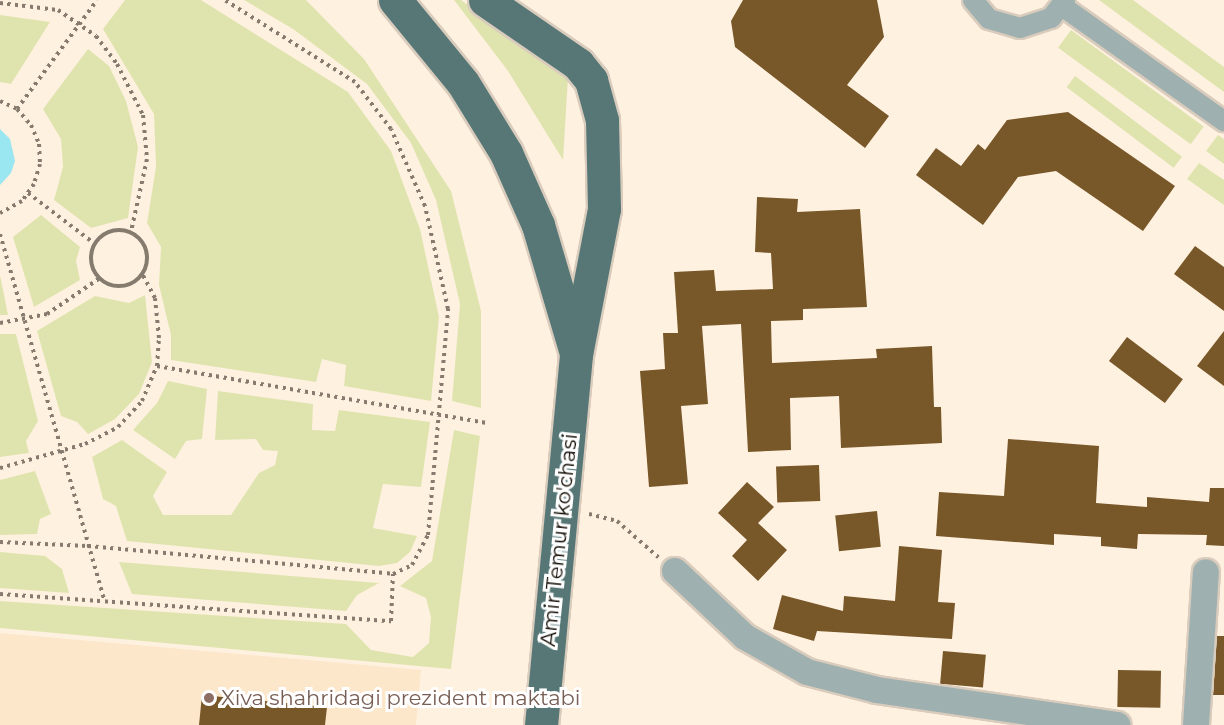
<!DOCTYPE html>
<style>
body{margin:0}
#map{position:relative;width:1224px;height:725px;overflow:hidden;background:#fff1e0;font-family:Montserrat,sans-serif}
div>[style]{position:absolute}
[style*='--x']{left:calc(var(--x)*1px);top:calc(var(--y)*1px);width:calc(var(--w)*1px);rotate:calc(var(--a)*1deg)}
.built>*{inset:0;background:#fde7cb}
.green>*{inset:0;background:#dfe4af;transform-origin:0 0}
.water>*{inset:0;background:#9ae6f1}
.building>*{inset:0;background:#785729;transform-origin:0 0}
.path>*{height:4px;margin-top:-2px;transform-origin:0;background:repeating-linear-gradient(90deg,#857b6e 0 3px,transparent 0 7.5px)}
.path>.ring{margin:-2px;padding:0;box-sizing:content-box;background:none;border:4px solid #857b6e;border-radius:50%}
.roads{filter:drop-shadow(2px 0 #d9ccbd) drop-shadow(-2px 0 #d9ccbd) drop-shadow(0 2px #d9ccbd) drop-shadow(0 -2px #d9ccbd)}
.pedestrian>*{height:20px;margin:-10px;padding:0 10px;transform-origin:10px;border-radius:10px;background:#9eb0af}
.minor>*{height:26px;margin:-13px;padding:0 13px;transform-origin:13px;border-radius:13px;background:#9eb0af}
.primary>*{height:33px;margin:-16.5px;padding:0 16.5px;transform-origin:16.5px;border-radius:16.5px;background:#567776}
.dots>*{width:16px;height:16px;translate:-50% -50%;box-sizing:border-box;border:3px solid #fff;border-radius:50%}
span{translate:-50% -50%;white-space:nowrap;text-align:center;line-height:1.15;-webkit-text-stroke:6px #fff;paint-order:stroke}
.street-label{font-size:21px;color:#130c04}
.education-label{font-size:21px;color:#785e54}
.left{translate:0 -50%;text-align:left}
</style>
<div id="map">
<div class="built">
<div style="clip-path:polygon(0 633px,421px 670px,416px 725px,0 725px)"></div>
</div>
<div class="green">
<div style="clip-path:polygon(125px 0,201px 0,348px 92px,391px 151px,420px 229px,439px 317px,431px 401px,344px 386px,346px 365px,322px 359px,316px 382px,171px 360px,171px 335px,159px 285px,161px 247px,147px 223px,156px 167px,154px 114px,103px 29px)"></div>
<div style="clip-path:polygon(244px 0,306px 0,364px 59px,451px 191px,481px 311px,481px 408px,452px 401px,460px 304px,436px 200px,411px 143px,367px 84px,293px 29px)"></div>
<div style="clip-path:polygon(454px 0,461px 0,568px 78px,563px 160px,508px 71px)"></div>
<div style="clip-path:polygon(1099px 0,1133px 0,1224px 67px,1224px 92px)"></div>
<div style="clip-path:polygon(0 15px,50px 22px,11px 84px,0 82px)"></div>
<div style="left:1071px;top:30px;width:164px;height:22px;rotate:36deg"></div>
<div style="clip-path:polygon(88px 49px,109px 66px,126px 101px,138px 147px,128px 218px,91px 228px,54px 200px,63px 167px,61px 139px,43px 109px)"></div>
<div style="left:1075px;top:76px;width:134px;height:14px;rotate:37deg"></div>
<div style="clip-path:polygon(1218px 135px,1224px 139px,1224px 164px,1206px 151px)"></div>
<div style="clip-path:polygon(1199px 163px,1224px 180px,1224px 205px,1187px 179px)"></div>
<div style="clip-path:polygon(41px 215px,80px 247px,76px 261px,80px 280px,34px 307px,13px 237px)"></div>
<div style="clip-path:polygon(0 275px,8px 315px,0 315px)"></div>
<div style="clip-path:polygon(145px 295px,152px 362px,139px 394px,115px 419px,88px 434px,77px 422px,61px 416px,37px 331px,95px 296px,129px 303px)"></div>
<div style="clip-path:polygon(0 334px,16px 334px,38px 421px,26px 441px,29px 453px,0 457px)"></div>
<div style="clip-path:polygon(168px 381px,207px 389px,202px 439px,186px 441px,175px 459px,133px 430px,157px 403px)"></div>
<div style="clip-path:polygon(218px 391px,313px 404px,312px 430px,335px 431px,339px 410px,430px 422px,421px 487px,383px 484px,373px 528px,417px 536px,410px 552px,397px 563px,379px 566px,127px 541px,116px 506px,103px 499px,92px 457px,122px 440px,167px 472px,153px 496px,163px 515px,231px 515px,259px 473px,275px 465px,278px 451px,263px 450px,256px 439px,215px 440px)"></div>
<div style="clip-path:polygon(454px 430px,480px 436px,451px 669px,0 628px,0 601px,346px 624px,371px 650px,413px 657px,429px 643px,431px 617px,426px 598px,400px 586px,432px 561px)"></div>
<div style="clip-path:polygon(35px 471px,51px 514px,40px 519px,37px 534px,0 535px,0 480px)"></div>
<div style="clip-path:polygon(0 552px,45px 556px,62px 569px,69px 593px,0 588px)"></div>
<div style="clip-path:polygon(119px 562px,379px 583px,357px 595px,346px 611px,132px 594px)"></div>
</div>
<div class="water">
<div style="clip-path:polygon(0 129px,10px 139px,15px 161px,11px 173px,0 185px)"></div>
</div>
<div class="building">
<div style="clip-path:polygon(743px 0,877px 0,884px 37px,847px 85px,889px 116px,865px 148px,735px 47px,731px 21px)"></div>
<div style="clip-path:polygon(1068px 112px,1175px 186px,1143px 231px,1056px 171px,1018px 177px,983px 225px,916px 175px,936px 148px,961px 166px,978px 144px,985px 150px,1007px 120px)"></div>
<div style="clip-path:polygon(757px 197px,798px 199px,797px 212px,860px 209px,867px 307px,803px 309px,803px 320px,771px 321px,772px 363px,877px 358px,876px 349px,932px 346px,934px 407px,941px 407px,942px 443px,841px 448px,839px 396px,790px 398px,791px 450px,748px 452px,741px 324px,702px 326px,708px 404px,681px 406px,688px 484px,649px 487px,640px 371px,665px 369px,663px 333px,678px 333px,674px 272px,714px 270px,716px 291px,773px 289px,771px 253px,755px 252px)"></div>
<div style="clip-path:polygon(1195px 246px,1224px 267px,1224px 311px,1174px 274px)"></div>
<div style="clip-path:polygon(1224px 331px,1224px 386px,1197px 366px)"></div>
<div style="left:1127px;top:337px;width:70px;height:30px;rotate:37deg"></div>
<div style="clip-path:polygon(1008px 439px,1099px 446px,1096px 503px,1147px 507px,1147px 497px,1209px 502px,1210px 488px,1224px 488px,1224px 546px,1206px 545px,1207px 535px,1138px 534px,1137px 549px,1101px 546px,1101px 537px,1054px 534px,1054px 545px,936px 536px,939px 492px,1004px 496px)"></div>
<div style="left:819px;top:465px;width:36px;height:43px;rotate:88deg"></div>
<div style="clip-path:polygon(747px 482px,774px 507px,758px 523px,787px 550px,758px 581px,732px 556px,747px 540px,718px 513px)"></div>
<div style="left:877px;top:511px;width:36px;height:42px;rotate:84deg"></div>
<div style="clip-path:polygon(899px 546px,942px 550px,938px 602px,955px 603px,952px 639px,817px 631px,814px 641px,773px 629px,782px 595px,843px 611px,844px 596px,895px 601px)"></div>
<div style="clip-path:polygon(1217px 636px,1224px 636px,1224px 695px,1213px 695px)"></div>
<div style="left:943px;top:651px;width:43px;height:33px;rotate:5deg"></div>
<div style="left:1118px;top:670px;width:43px;height:37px;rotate:1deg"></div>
<div style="clip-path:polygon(202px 695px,327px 707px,325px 725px,199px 725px)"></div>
</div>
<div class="path">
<div style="--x:0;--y:3;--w:58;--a:6.9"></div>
<div style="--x:58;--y:10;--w:46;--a:34.4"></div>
<div style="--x:96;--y:36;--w:35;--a:53"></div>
<div style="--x:117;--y:64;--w:57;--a:63"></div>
<div style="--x:143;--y:115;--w:44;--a:84.8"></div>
<div style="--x:147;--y:159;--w:75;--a:102.4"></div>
<div style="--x:0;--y:101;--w:19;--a:25"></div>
<div style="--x:17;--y:109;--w:21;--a:49"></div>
<div style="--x:31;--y:125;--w:21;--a:67"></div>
<div style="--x:39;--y:144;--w:20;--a:87"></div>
<div style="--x:40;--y:164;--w:21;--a:107"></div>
<div style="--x:34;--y:184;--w:21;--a:125"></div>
<div style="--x:22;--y:201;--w:25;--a:151"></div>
<div style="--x:17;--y:109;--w:135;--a:-53.7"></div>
<div style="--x:28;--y:193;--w:84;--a:37.3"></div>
<div class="ring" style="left:91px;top:230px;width:52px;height:52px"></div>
<div style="--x:0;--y:234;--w:380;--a:74.1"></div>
<div style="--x:0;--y:323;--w:48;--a:-10.8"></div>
<div style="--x:47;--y:314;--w:64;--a:-34.2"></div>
<div style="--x:157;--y:366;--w:336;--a:9.8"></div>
<div style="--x:0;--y:468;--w:88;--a:-15.8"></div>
<div style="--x:85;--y:444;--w:37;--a:-27"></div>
<div style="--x:118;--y:427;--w:35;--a:-47"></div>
<div style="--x:142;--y:401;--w:38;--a:-67"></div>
<div style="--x:157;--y:366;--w:28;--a:-86"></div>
<div style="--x:159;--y:338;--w:40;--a:-95.7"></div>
<div style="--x:155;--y:298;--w:27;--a:-118"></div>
<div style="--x:589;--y:514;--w:29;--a:14"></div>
<div style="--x:617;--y:521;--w:55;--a:41.3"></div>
<div style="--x:0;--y:542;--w:88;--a:2.6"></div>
<div style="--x:88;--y:546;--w:306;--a:5.2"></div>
<div style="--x:393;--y:574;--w:21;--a:-25"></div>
<div style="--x:412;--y:565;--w:34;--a:-62"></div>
<div style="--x:428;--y:535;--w:227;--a:-84.9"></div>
<div style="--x:448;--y:309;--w:106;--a:-102.6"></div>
<div style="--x:425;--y:206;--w:84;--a:-113.8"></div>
<div style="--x:391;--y:129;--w:59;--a:-127.5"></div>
<div style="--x:355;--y:82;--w:154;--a:-147.8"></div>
<div style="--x:0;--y:594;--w:392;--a:4"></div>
<div style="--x:391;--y:621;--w:47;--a:-87.6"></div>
</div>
<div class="roads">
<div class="pedestrian">
<div style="--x:973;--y:0;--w:25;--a:50"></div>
<div style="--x:989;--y:19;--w:32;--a:16"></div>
<div style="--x:1020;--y:28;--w:33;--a:-18"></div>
<div style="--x:1051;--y:18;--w:23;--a:-52"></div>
<div style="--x:1062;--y:6;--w:199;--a:35.4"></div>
</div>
<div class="minor">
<div style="--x:675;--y:571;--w:96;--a:43.3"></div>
<div style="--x:745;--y:637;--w:71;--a:29.4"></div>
<div style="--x:807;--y:672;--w:72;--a:14.4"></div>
<div style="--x:877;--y:690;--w:243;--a:8.3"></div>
<div style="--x:1196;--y:725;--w:153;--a:-86.3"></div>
</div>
<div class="primary">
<div style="--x:395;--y:0;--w:107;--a:50.7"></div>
<div style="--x:463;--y:83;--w:82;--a:58.4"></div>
<div style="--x:506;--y:153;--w:79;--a:66"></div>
<div style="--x:538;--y:225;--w:130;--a:73.5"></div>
<div style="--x:485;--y:0;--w:113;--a:34.5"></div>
<div style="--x:578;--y:64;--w:21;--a:51"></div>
<div style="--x:591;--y:80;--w:41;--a:74.6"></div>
<div style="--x:602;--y:120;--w:89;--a:88.7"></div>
<div style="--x:604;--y:209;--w:149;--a:100.9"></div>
<div style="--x:576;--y:355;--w:372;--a:95.4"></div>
</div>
</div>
<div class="dots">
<div style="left:209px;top:698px;background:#8d6e63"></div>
</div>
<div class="street-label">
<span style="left:559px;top:540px;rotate:-84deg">Amir Temur ko'chasi</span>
</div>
<div class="education-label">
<span class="left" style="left:221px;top:698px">Xiva shahridagi prezident maktabi</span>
</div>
</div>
